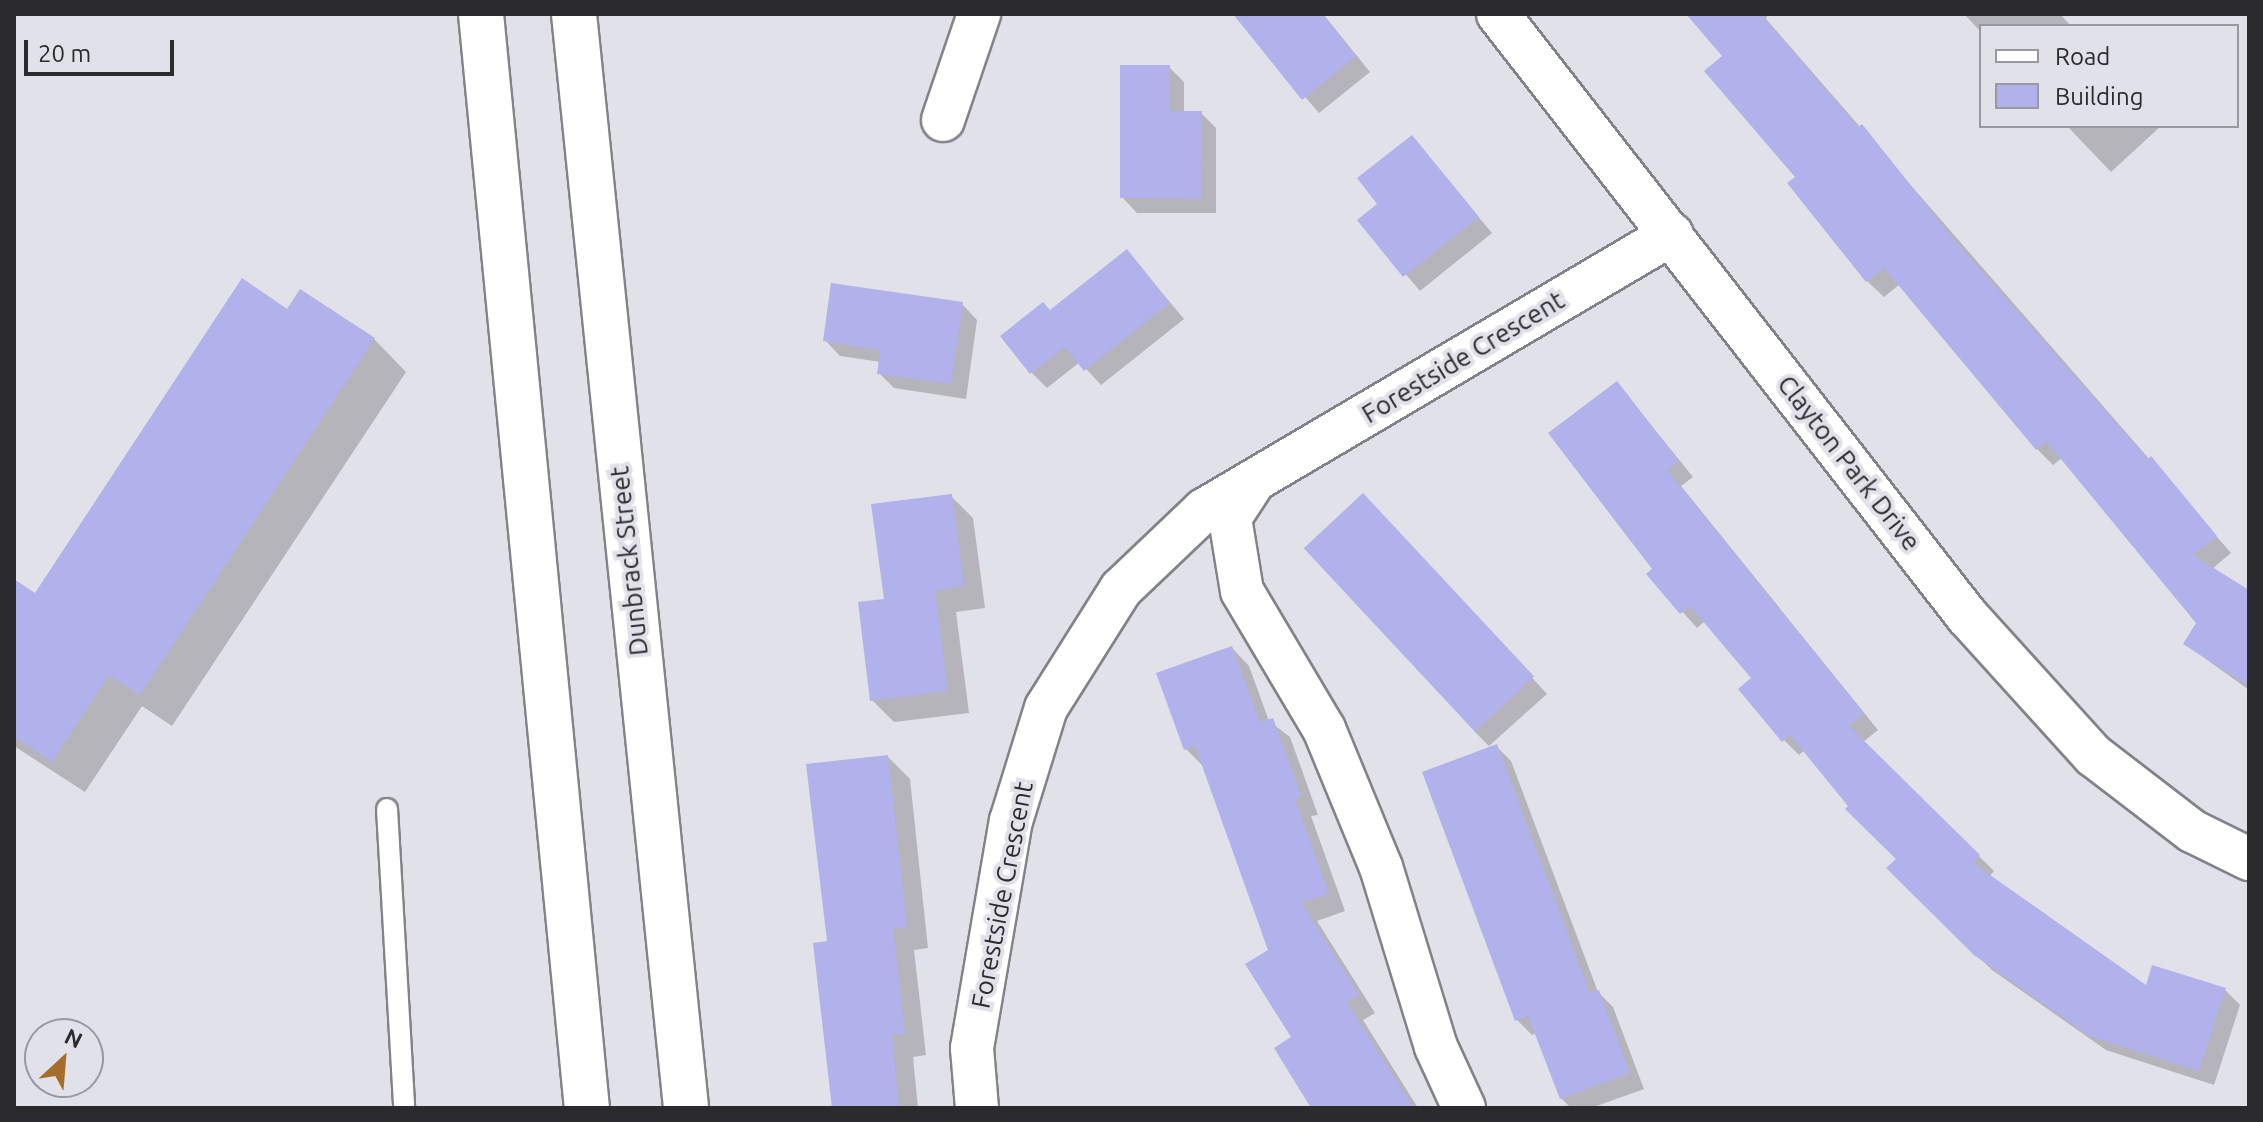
<!DOCTYPE html>
<style>
body{margin:0}
#map{position:relative;width:2263px;height:1122px;overflow:hidden;background:#e1e1e9;font-family:Ubuntu,sans-serif}
div>[style]{position:absolute}
[style*='--x']{left:calc(var(--x)*1px);top:calc(var(--y)*1px);width:calc(var(--w)*1px);rotate:calc(var(--a)*1deg)}
.shadow>*{inset:0;background:#0003}
.building>*{inset:0;background:#b1b1eb;transform-origin:0 0}
.roads{filter:drop-shadow(2px 0 #828289) drop-shadow(-2px 0 #828289) drop-shadow(0 2px #828289) drop-shadow(0 -2px #828289)}
.lane>*{height:20px;margin:-10px;padding:0 10px;transform-origin:10px;border-radius:10px;background:#fff}
.street>*{height:42px;margin:-21px;padding:0 21px;transform-origin:21px;border-radius:21px;background:#fff}
.secondary>*{height:44px;margin:-22px;padding:0 22px;transform-origin:22px;border-radius:22px;background:#fff}
span{translate:-50% -50%;white-space:nowrap;text-align:center;line-height:1.15;-webkit-text-stroke:8px #e1e1e9;paint-order:stroke}
.street-label{font-size:26px;color:#2b2b2e}
.frame{position:absolute;inset:0;border:16px solid #2b2b2e;pointer-events:none}
.legend{position:absolute;left:1979px;top:24px;width:260px;height:104px;box-sizing:border-box;background:#e1e1e9;border:2px solid #98989e;margin:0;padding:10px 14px;list-style:none;font-size:24px;color:#2b2b2e}
.legend li{display:flex;align-items:center;gap:16px;height:40px}
.legend b{width:40px;border:2px solid #98989e}
.north{position:absolute;left:24px;top:1018px;width:80px;height:80px;box-sizing:border-box;background:#e1e1e9;border:2px solid #98989e;border-radius:50%;rotate:26deg;font-size:22px;font-weight:700;line-height:32px;text-align:center;color:#2b2b2e}
.north::after{content:'';display:block;margin:auto;width:28px;height:36px;background:#a56c2a;clip-path:polygon(50% 0,100% 100%,50% 72%,0 100%)}
.scale{position:absolute;left:24px;top:40px;width:150px;height:36px;box-sizing:border-box;border:4px solid #2b2b2e;border-top:0;padding-left:10px;font-size:24px;line-height:28px;white-space:nowrap;color:#2b2b2e;-webkit-text-stroke:6px #e1e1e9;paint-order:stroke}
</style>
<div id="map">
<div class="shadow">
<div style="clip-path:polygon(1234px 14px,1323px 14px,1370px 72px,1319px 113px)"></div>
<div style="clip-path:polygon(1689px 14px,1768px 14px,1766px 19px,2231px 553px,2212px 569px,2249px 592px,2249px 690px,2185px 644px,2198px 623px,2062px 458px,2053px 465px,2037px 449px,1900px 284px,1884px 297px,1867px 281px,1790px 183px,1797px 177px,1725px 56px)"></div>
<div style="clip-path:polygon(1964px 14px,2060px 14px,2071px 26px,1981px 26px,1981px 32px)"></div>
<div style="clip-path:polygon(1169px 67px,1184px 82px,1184px 113px,1201px 113px,1216px 128px,1216px 213px,1137px 213px,1122px 197px)"></div>
<div style="clip-path:polygon(2067px 126px,2161px 126px,2111px 172px)"></div>
<div style="clip-path:polygon(1412px 137px,1492px 233px,1420px 291px,1360px 220px,1380px 204px)"></div>
<div style="clip-path:polygon(1127px 251px,1184px 319px,1101px 385px,1080px 362px,1047px 388px,1032px 373px,1050px 312px)"></div>
<div style="clip-path:polygon(962px 304px,977px 320px,966px 399px,894px 388px,879px 373px,881px 362px,840px 356px,825px 340px)"></div>
<div style="clip-path:polygon(287px 311px,374px 339px,406px 372px,172px 726px,142px 706px,85px 792px,14px 746px,14px 581px,36px 596px)"></div>
<div style="clip-path:polygon(1617px 383px,1693px 477px,1681px 486px,1878px 730px,1863px 742px,1994px 871px,1989px 877px,2147px 989px,2225px 990px,2240px 1005px,2214px 1085px,2106px 1050px,1992px 970px,1889px 868px,1898px 859px,1805px 750px,1799px 755px,1784px 740px,1753px 678px,1705px 621px,1697px 628px,1649px 574px,1655px 569px)"></div>
<div style="clip-path:polygon(951px 496px,973px 518px,985px 608px,956px 612px,969px 713px,894px 722px,872px 700px,886px 600px)"></div>
<div style="clip-path:polygon(1378px 511px,1547px 694px,1489px 746px,1474px 731px)"></div>
<div style="clip-path:polygon(1232px 648px,1249px 666px,1269px 721px,1290px 737px,1318px 815px,1311px 816px,1345px 911px,1317px 921px,1375px 1013px,1363px 1020px,1418px 1108px,1314px 1108px,1271px 951px,1203px 766px,1186px 749px)"></div>
<div style="clip-path:polygon(1496px 746px,1511px 761px,1598px 992px,1613px 1007px,1644px 1089px,1591px 1108px,1571px 1108px,1561px 1098px,1536px 1033px,1532px 1035px,1517px 1020px)"></div>
<div style="clip-path:polygon(888px 757px,910px 779px,928px 948px,914px 950px,926px 1055px,913px 1057px,918px 1108px,834px 1108px,829px 943px)"></div>
</div>
<div class="building">
<div style="clip-path:polygon(1233px 14px,1323px 14px,1356px 56px,1302px 100px)"></div>
<div style="clip-path:polygon(1686px 14px,1761px 14px,1858px 127px,1862px 124px,1951px 236px,2148px 459px,2151px 456px,2217px 536px,2193px 555px,2249px 590px,2249px 686px,2183px 644px,2196px 623px,2046px 441px,2036px 450px,1884px 268px,1866px 282px,1787px 183px,1795px 177px,1704px 71px,1722px 56px)"></div>
<div style="clip-path:polygon(1120px 65px,1170px 65px,1170px 111px,1202px 111px,1201px 199px,1120px 198px)"></div>
<div style="clip-path:polygon(1412px 135px,1479px 217px,1403px 277px,1357px 220px,1377px 204px,1357px 178px)"></div>
<div style="clip-path:polygon(1127px 249px,1170px 303px,1084px 371px,1065px 347px,1030px 374px,1000px 336px,1043px 302px,1050px 310px)"></div>
<div style="clip-path:polygon(242px 278px,287px 309px,300px 289px,375px 338px,140px 695px,109px 675px,52px 762px,14px 737px,14px 579px,35px 593px)"></div>
<div style="clip-path:polygon(831px 283px,963px 302px,951px 384px,877px 374px,880px 350px,823px 341px)"></div>
<div style="clip-path:polygon(1617px 381px,1679px 461px,1667px 470px,1864px 713px,1849px 726px,1980px 855px,1973px 863px,2146px 985px,2152px 965px,2226px 988px,2199px 1071px,2089px 1036px,1974px 955px,1886px 868px,1896px 859px,1845px 809px,1848px 806px,1790px 735px,1782px 742px,1738px 689px,1751px 678px,1690px 606px,1680px 614px,1646px 574px,1652px 569px,1548px 433px)"></div>
<div style="left:1363px;top:493px;width:251px;height:81px;rotate:47deg"></div>
<div style="clip-path:polygon(952px 494px,964px 586px,935px 591px,948px 691px,870px 701px,858px 602px,884px 599px,871px 504px)"></div>
<div style="clip-path:polygon(1232px 646px,1260px 722px,1273px 718px,1302px 797px,1295px 799px,1329px 893px,1302px 903px,1359px 995px,1347px 1002px,1414px 1108px,1311px 1108px,1274px 1048px,1291px 1037px,1245px 964px,1268px 950px,1195px 746px,1184px 750px,1156px 673px)"></div>
<div style="clip-path:polygon(1497px 744px,1590px 993px,1599px 990px,1630px 1073px,1560px 1099px,1528px 1016px,1515px 1021px,1422px 772px)"></div>
<div style="clip-path:polygon(888px 755px,907px 927px,893px 928px,905px 1034px,892px 1035px,899px 1108px,832px 1108px,813px 943px,827px 941px,806px 764px)"></div>
</div>
<div class="roads">
<div class="lane">
<div style="--x:387;--y:809;--w:299;--a:86.7"></div>
</div>
<div class="street">
<div style="--x:1498;--y:14;--w:763;--a:52.08"></div>
<div style="--x:1967;--y:616;--w:188;--a:47.8"></div>
<div style="--x:2093;--y:755;--w:125;--a:37.5"></div>
<div style="--x:2192;--y:831;--w:64;--a:26.2"></div>
<div style="--x:943;--y:120;--w:112;--a:-71.2"></div>
<div style="--x:1254;--y:481;--w:44;--a:123"></div>
<div style="--x:1230;--y:518;--w:74;--a:80.7"></div>
<div style="--x:1242;--y:591;--w:161;--a:59.3"></div>
<div style="--x:1324;--y:729;--w:149;--a:67.6"></div>
<div style="--x:1381;--y:867;--w:188;--a:73"></div>
<div style="--x:1436;--y:1047;--w:67;--a:65.3"></div>
<div style="--x:977;--y:1108;--w:60;--a:-94.8"></div>
<div style="--x:972;--y:1048;--w:230;--a:-80.3"></div>
<div style="--x:1011;--y:821;--w:118;--a:-72.8"></div>
<div style="--x:1046;--y:708;--w:141;--a:-57.8"></div>
<div style="--x:1121;--y:589;--w:115;--a:-43.6"></div>
<div style="--x:1204;--y:510;--w:543;--a:-30.53"></div>
</div>
<div class="secondary">
<div style="--x:481;--y:14;--w:1099;--a:84.47"></div>
<div style="--x:574;--y:14;--w:1100;--a:84.15"></div>
</div>
</div>
<div class="street-label">
<span style="left:1463px;top:357px;rotate:-31deg">Forestside Crescent</span>
<span style="left:1849px;top:463px;rotate:52deg">Clayton Park Drive</span>
<span style="left:629px;top:561px;rotate:-96deg">Dunbrack Street</span>
<span style="left:1002px;top:895px;rotate:-79deg">Forestside Crescent</span>
</div>
<div class="frame"></div>
<ul class="legend">
<li><b style="height:10px;background:#fff"></b>Road</li>
<li><b style="height:22px;background:#b1b1eb"></b>Building</li>
</ul>
<div class="north">N</div>
<div class="scale">20 m</div>
</div>
